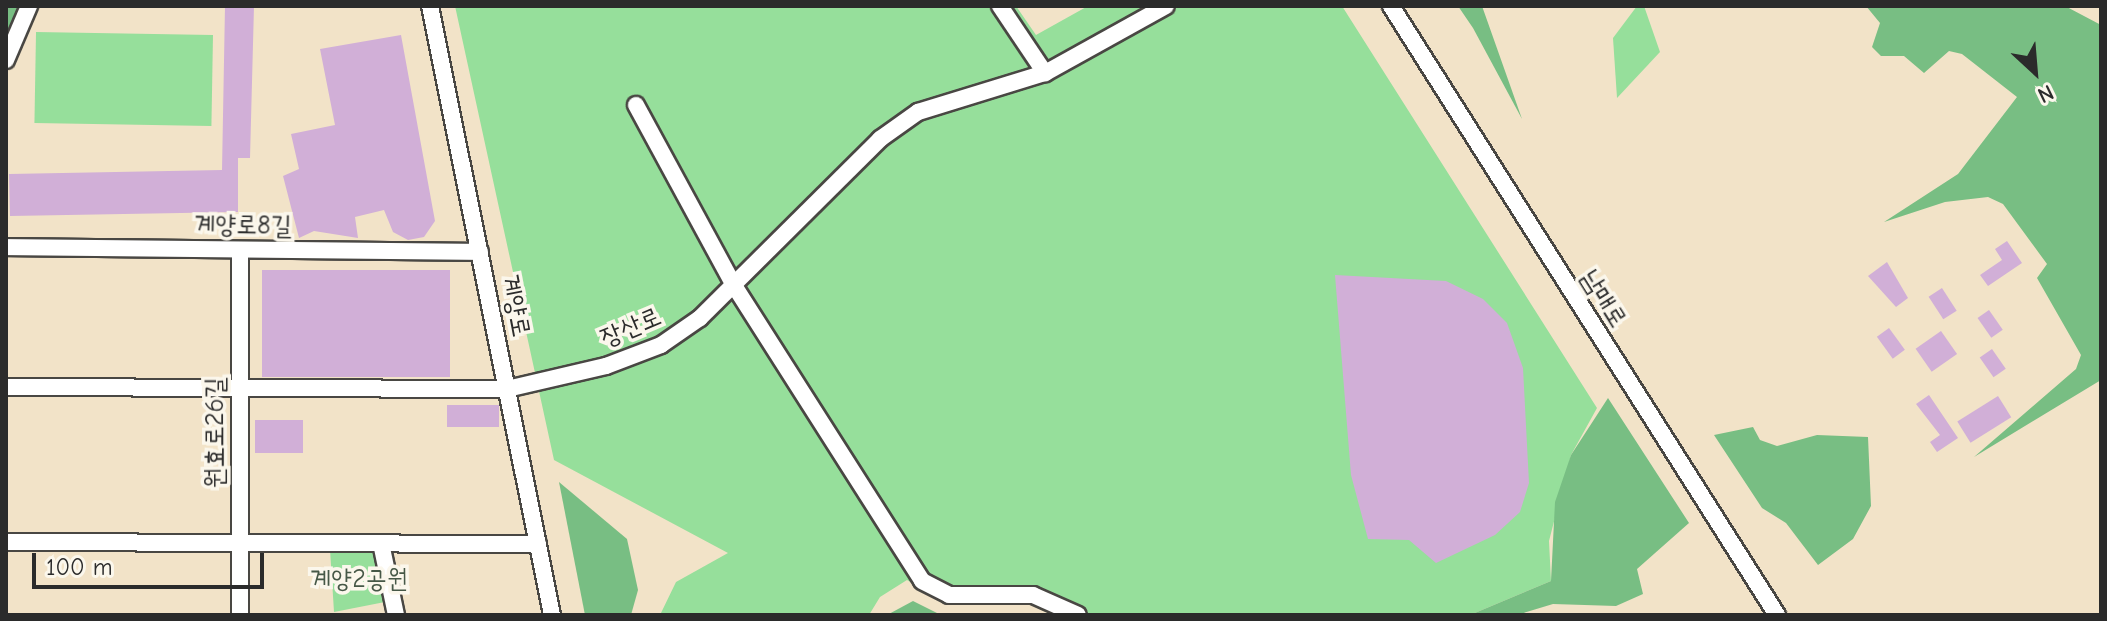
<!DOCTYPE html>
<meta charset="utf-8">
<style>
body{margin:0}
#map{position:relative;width:2107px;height:621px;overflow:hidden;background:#f2e3c8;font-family:"Comic Neue","Poor Story",sans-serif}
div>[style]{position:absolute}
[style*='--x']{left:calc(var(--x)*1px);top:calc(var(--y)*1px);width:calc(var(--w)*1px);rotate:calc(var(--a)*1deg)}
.green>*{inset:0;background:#96df9b;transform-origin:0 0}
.forest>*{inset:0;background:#78be83}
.building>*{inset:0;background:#d1afd7;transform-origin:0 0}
.roads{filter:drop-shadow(2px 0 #494743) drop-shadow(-2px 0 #494743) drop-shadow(0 2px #494743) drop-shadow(0 -2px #494743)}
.minor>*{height:16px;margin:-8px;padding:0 8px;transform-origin:8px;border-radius:8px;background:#fff}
span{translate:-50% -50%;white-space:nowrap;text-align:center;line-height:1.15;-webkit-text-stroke:7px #fbf7ec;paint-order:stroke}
.street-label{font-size:26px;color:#2b2b2b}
.park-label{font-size:26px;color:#465847}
.frame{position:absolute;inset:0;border:8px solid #2b2b2b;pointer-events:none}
.north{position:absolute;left:1995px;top:32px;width:80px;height:80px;-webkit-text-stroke:6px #fbf7ec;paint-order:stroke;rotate:154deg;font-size:22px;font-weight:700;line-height:32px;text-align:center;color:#2b2b2b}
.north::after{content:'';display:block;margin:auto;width:28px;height:36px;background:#2b2b2b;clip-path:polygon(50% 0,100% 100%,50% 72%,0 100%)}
.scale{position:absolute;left:32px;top:553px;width:232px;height:36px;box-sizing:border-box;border:4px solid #2b2b2b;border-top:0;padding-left:10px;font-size:24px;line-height:28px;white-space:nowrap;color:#2b2b2b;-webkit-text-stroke:6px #fbf7ec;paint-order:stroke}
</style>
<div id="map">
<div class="green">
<div style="clip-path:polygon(455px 6px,1016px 6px,1036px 35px,1088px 6px,1342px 6px,1597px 408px,1571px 455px,1549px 541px,1551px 581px,1470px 615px,1053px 615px,1022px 601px,946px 604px,907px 580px,880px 597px,869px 615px,660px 615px,676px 582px,728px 553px,554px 460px)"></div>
<div style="clip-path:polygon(1637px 6px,1644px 6px,1660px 52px,1617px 98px,1613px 38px)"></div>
<div style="left:213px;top:35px;width:91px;height:177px;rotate:91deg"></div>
<div style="clip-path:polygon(330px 549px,380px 550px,390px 601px,334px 612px)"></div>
</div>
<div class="forest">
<div style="clip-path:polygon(6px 6px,29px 6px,6px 60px)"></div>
<div style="clip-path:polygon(1458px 6px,1482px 6px,1522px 119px,1473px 28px)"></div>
<div style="clip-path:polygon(1866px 6px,2065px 6px,2101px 25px,2101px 380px,1974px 457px,2076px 369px,2081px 355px,2037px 278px,2047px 264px,2003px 204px,1988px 197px,1945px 202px,1884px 222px,1958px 174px,2017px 97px,1962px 54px,1949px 51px,1924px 73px,1904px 56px,1881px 56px,1872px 47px,1880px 23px)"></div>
<div style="clip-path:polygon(1608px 398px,1689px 523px,1637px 569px,1643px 594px,1616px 606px,1553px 604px,1517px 615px,1470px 615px,1551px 581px,1555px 502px,1571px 455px)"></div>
<div style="clip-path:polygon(1753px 427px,1760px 440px,1777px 446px,1817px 435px,1868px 437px,1871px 506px,1853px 539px,1818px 565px,1786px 523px,1762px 508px,1714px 435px)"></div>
<div style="clip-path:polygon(559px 482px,627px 539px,638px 590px,631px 615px,585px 615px)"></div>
<div style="clip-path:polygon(913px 601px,941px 615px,887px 615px)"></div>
</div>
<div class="building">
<div style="clip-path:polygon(225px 6px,254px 6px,250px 158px,238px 158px,238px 212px,10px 216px,9px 174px,222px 170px)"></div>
<div style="clip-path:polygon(401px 35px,435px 221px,424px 237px,408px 240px,393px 232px,384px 210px,355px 217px,358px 238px,314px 231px,299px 238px,283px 176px,299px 169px,291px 134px,335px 125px,320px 49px)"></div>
<div style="clip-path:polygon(2007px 241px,2022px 263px,1988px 286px,1980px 275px,2002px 260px,1995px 249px)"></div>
<div style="clip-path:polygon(1887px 262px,1908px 298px,1896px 307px,1868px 276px)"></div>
<div style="left:262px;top:270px;width:188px;height:107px"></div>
<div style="clip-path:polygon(1335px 275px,1446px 281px,1483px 299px,1507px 323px,1523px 368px,1529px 483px,1520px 512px,1495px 535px,1436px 563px,1409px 540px,1368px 539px,1351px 475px)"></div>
<div style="left:1942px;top:288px;width:27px;height:16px;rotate:57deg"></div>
<div style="left:1989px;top:310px;width:24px;height:14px;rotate:55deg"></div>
<div style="left:1889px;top:328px;width:27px;height:15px;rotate:54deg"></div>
<div style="left:1941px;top:331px;width:28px;height:31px;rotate:55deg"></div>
<div style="left:1992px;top:349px;width:24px;height:15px;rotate:55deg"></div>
<div style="clip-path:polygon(1929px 395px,1958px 438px,1937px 452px,1930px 442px,1940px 435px,1916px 404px)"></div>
<div style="left:1998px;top:396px;width:25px;height:48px;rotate:58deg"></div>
<div style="left:447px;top:405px;width:52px;height:22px"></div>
<div style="left:255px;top:420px;width:48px;height:33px"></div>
</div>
<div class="roads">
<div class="minor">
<div style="--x:430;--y:6;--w:621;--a:78.67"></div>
<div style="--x:1000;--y:6;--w:81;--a:56.1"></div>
<div style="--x:1391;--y:6;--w:721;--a:57.63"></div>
<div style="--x:6;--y:60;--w:59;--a:-66.9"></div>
<div style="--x:636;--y:105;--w:207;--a:61.5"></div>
<div style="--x:735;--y:287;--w:348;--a:57.5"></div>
<div style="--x:922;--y:581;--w:30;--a:27"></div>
<div style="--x:949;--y:595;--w:84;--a:0"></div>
<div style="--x:1033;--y:595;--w:49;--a:24"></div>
<div style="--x:6;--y:247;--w:474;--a:0.6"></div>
<div style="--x:6;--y:387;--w:501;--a:0.23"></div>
<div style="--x:507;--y:389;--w:102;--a:-13.1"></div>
<div style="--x:606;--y:366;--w:59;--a:-20.9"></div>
<div style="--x:661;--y:345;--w:47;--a:-34.7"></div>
<div style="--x:700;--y:318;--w:254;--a:-44.8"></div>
<div style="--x:880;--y:139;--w:47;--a:-35.4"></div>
<div style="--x:918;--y:112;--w:133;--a:-17.1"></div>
<div style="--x:1045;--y:73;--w:138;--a:-29"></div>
<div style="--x:6;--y:542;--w:532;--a:0.22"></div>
<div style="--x:382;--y:548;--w:68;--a:78.2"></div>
<div style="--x:240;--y:615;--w:365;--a:-90"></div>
</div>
</div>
<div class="street-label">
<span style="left:243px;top:226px;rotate:1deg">계양로8길</span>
<span style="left:1603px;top:299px;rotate:58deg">남매로</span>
<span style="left:515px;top:306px;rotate:79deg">계양로</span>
<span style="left:631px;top:328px;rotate:-23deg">장산로</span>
<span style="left:216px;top:433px;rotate:-90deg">원효로26길</span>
</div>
<div class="park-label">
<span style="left:359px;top:580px">계양2공원</span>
</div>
<div class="frame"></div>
<div class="north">N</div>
<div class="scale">100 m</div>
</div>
